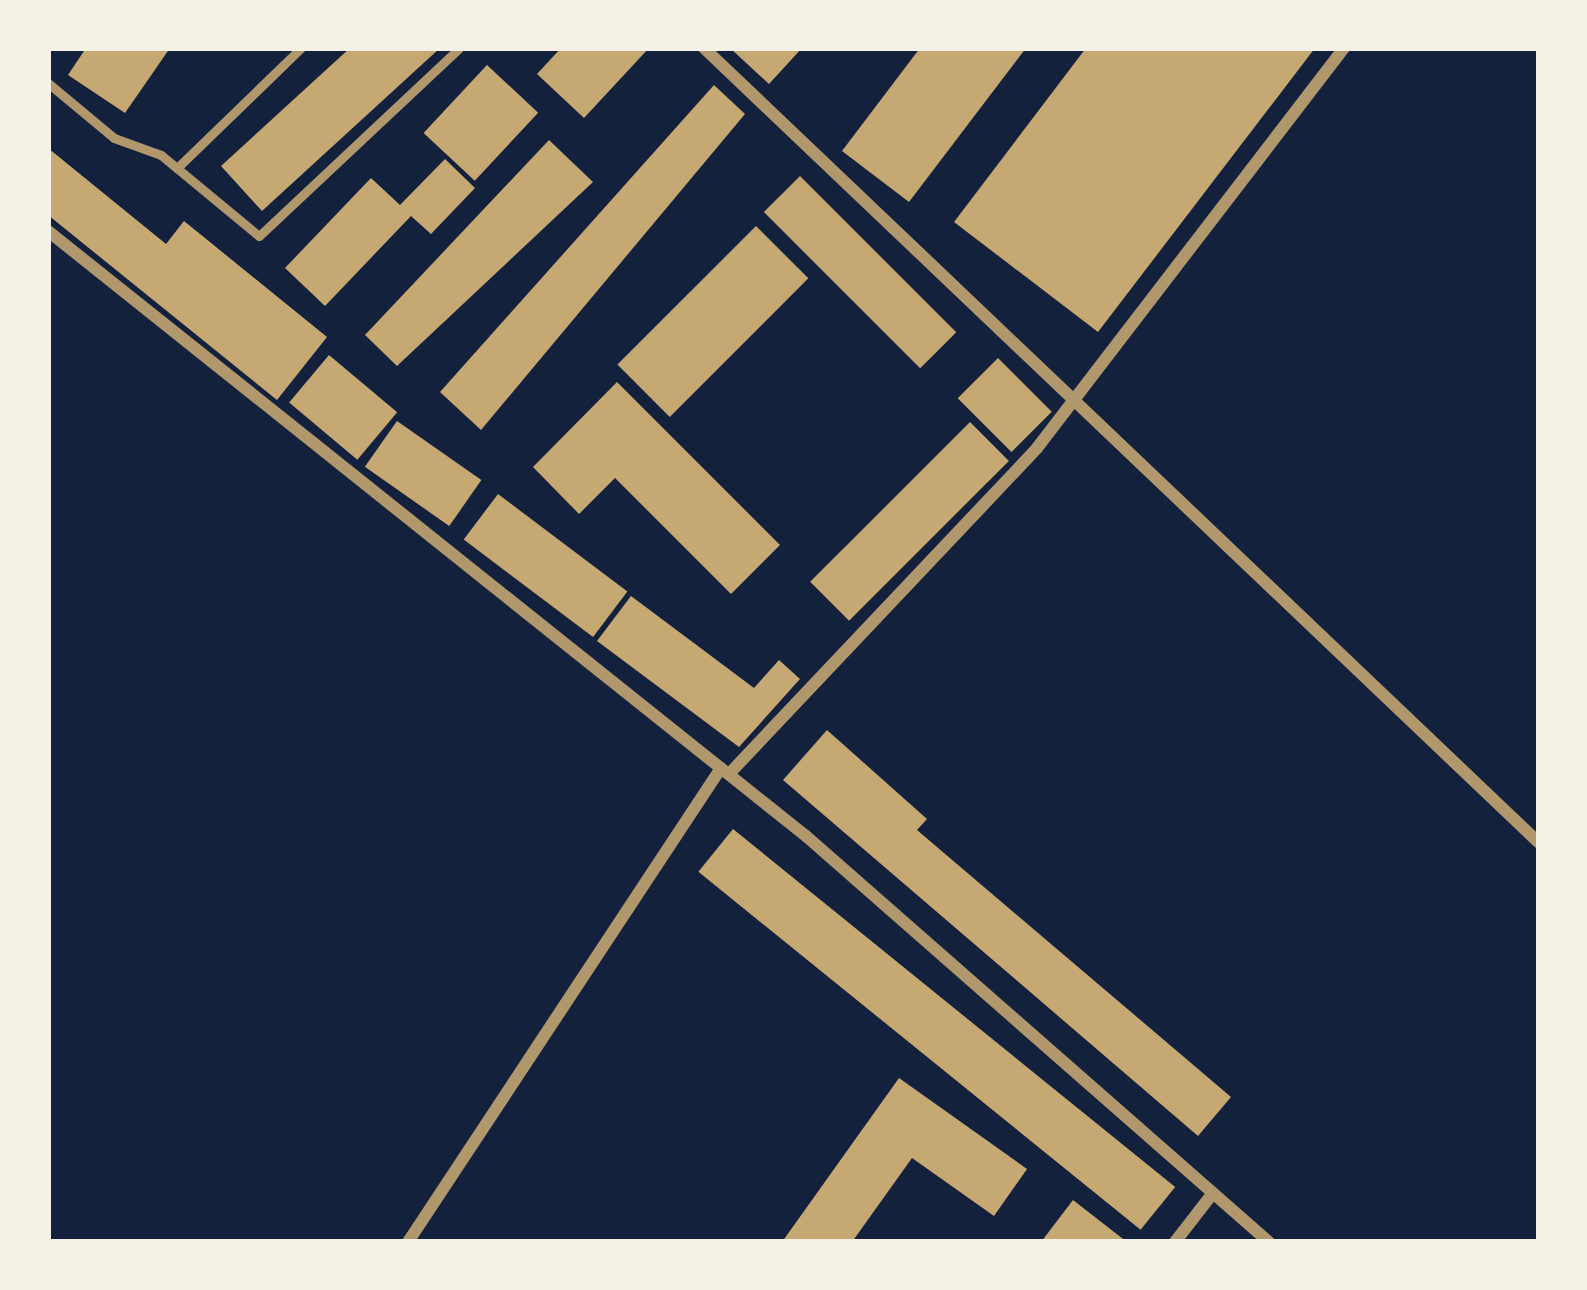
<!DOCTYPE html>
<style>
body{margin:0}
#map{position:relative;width:1587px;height:1290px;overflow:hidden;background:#14213d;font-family:"Varela Round",sans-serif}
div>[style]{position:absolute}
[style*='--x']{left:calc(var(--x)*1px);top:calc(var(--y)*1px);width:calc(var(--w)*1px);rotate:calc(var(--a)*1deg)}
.building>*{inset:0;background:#c6a872;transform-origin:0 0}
.service>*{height:9px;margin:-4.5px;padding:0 4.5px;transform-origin:4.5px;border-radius:4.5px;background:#b1986c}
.minor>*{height:12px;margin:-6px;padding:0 6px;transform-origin:6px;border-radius:6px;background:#b1986c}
span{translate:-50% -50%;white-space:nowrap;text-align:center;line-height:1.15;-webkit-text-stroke:9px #f6f1e7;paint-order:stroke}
.frame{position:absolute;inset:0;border:51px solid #f6f1e7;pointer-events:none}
</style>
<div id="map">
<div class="building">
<div style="clip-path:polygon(86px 48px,170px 48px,125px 113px,68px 75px)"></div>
<div style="clip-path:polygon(350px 48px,440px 48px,262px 211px,221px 166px)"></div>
<div style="clip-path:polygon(561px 48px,649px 48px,584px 118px,537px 74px)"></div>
<div style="clip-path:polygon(730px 48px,802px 48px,769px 84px)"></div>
<div style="clip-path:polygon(920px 48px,1026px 48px,909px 202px,842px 151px)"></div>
<div style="clip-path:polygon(1086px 48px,1315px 48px,1098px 332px,954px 222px)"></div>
<div style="left:487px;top:65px;width:70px;height:93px;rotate:43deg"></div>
<div style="clip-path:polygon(714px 85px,745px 114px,481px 430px,440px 392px)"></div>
<div style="clip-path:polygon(549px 140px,593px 182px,397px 366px,365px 335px)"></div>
<div style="clip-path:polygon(48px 148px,166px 244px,184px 221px,327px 337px,277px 400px,48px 215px)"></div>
<div style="clip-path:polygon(445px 159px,475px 188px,431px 234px,411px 216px,325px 306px,285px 268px,371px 178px,400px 205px)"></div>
<div style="left:800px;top:176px;width:221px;height:51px;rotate:45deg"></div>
<div style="left:756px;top:226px;width:74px;height:196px;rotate:45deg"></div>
<div style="left:329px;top:355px;width:89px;height:62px;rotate:40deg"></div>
<div style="left:998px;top:358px;width:76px;height:57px;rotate:45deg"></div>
<div style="clip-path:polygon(617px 382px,780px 545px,731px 594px,615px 478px,579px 514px,533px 467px)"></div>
<div style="left:397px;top:421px;width:103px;height:56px;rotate:35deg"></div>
<div style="left:970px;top:422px;width:55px;height:226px;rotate:45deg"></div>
<div style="left:498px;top:494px;width:162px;height:57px;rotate:37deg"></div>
<div style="clip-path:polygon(631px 596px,754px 688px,779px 660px,800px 679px,739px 747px,597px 641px)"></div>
<div style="clip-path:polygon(827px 730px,927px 819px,917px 830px,1231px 1097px,1198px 1136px,783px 780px)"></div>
<div style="left:733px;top:829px;width:569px;height:55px;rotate:39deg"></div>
<div style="clip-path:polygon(899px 1078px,1027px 1169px,994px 1216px,912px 1158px,852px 1242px,782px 1242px)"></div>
<div style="clip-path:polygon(1073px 1200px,1127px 1242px,1041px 1242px)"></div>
</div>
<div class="service">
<div style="--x:48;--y:83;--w:86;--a:39.8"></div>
<div style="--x:114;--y:138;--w:50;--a:19.9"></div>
<div style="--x:161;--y:155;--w:127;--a:39.6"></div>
<div style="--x:259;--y:236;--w:274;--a:-43.2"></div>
<div style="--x:177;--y:168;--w:173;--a:-44.1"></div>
</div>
<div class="minor">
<div style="--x:704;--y:48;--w:1153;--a:43.59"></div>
<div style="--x:48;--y:231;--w:970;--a:38.6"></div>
<div style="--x:806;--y:836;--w:616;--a:41.25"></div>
<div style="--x:729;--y:774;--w:448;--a:-46.6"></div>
<div style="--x:1037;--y:448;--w:504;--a:-52.49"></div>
<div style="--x:408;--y:1242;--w:568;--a:-56.56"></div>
<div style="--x:1175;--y:1242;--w:62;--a:-52.2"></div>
</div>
<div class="frame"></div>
</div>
